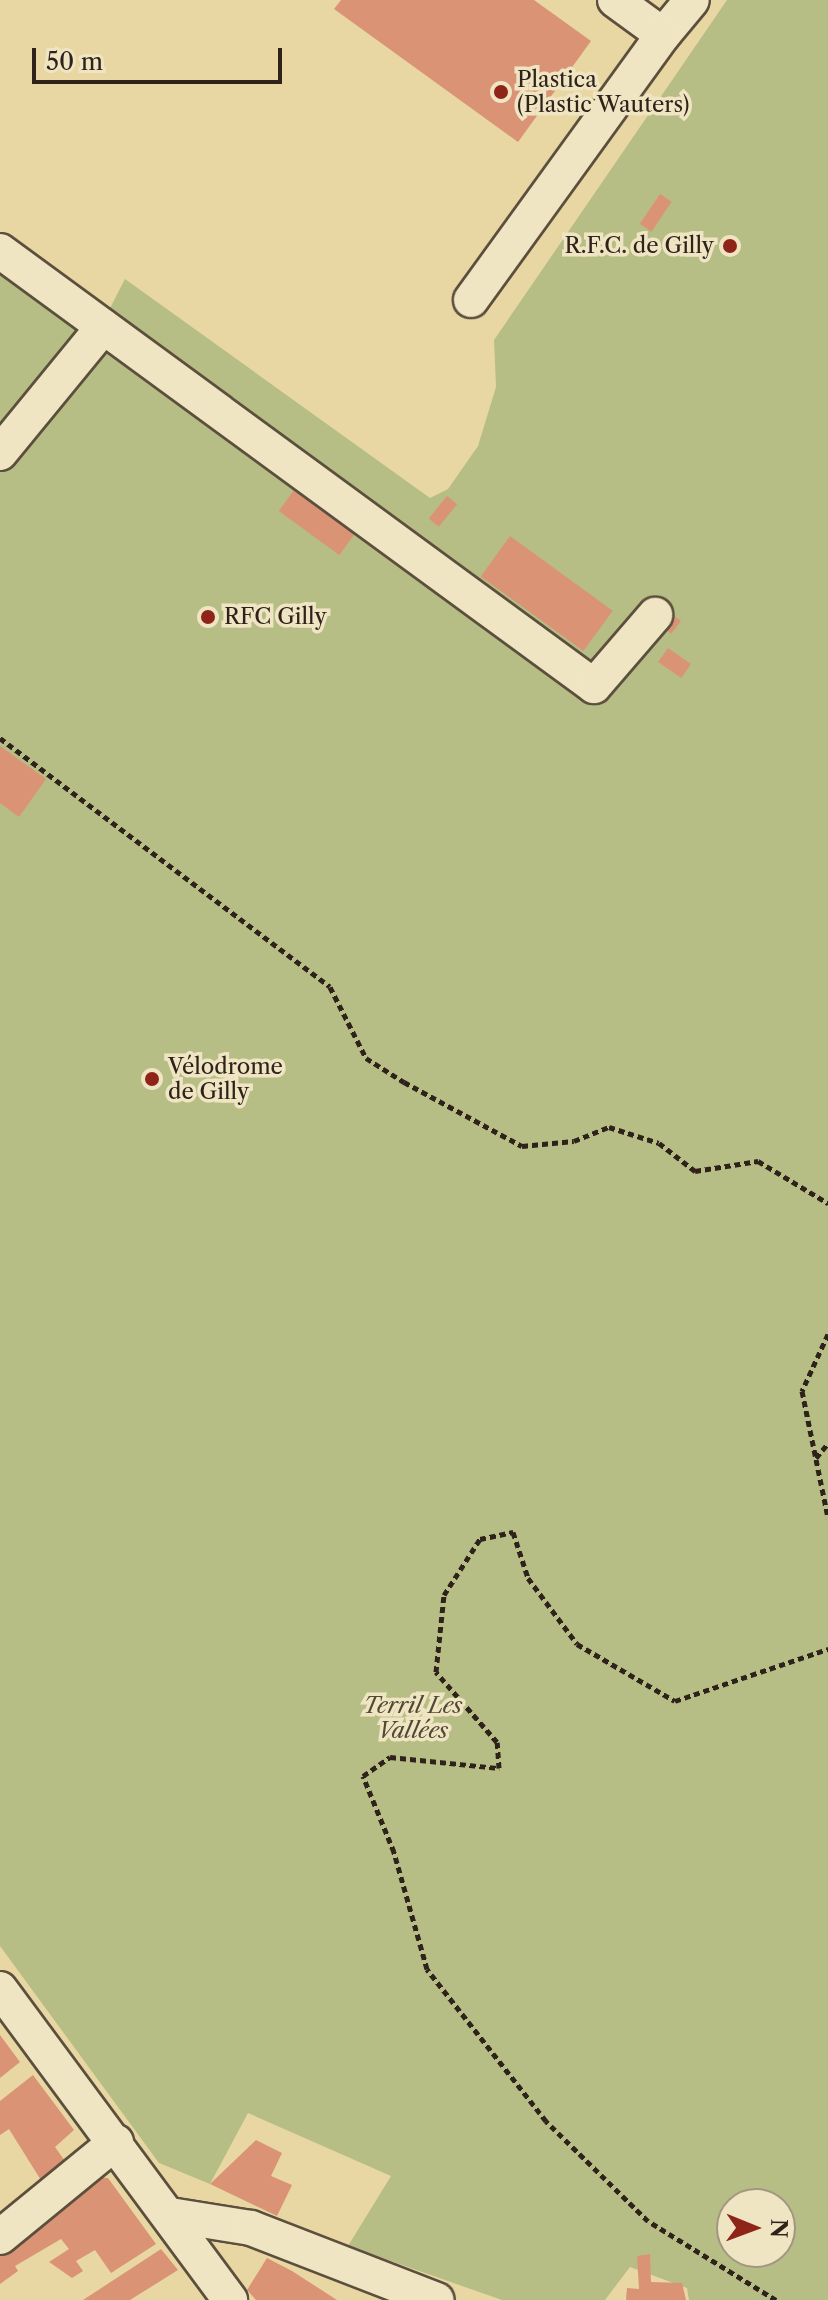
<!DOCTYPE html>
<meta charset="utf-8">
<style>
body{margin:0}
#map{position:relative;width:828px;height:2300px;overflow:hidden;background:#e8d7a3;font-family:"Libre Caslon Text",serif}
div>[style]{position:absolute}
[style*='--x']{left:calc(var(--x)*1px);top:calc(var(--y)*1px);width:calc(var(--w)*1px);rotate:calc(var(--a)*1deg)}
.green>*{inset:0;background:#b6be85}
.building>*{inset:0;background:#da9375;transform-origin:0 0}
.path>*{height:5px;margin-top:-2.5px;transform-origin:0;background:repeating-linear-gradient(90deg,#2e221b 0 6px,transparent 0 10px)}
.roads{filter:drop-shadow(2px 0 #5c4f3d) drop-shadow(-2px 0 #5c4f3d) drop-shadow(0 2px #5c4f3d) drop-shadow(0 -2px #5c4f3d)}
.minor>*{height:34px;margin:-17px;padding:0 17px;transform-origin:17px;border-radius:17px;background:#f0e5c3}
.dots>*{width:22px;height:22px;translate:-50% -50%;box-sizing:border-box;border:4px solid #f0e5c3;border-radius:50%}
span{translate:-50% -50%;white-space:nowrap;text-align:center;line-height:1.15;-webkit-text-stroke:7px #f0e5c3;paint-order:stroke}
.poi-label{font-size:22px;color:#2e221b}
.left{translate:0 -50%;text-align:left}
.right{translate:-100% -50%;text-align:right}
.park-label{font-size:22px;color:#504936;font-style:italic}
.north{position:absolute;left:716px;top:2188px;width:80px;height:80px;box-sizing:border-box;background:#f0e5c3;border:2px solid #a29780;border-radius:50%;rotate:91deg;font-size:22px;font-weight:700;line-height:32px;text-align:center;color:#2e221b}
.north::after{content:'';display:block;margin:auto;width:28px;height:36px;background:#8f2418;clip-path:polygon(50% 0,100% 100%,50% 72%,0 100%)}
.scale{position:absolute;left:32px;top:48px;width:250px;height:36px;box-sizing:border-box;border:4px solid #2e221b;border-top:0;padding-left:10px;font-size:24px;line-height:28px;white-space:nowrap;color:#2e221b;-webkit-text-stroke:6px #f0e5c3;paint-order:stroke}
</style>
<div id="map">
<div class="green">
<div style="clip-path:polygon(evenodd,727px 0,828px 0,828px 2300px,689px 2300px,687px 2288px,630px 2267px,605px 2300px,502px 2300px,348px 2246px,391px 2176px,248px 2113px,210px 2184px,159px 2163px,0 1946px,0 237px,109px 310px,125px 279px,430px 498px,448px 489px,478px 446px,496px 387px,494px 340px,727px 0,732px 2204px,780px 2204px,780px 2252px,732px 2252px,732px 2204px)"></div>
</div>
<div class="building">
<div style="clip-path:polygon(341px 0,534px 0,591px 41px,518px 142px,334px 9px)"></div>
<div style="left:660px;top:194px;width:14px;height:36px;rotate:34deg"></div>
<div style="left:294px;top:490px;width:75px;height:26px;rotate:36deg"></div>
<div style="left:447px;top:496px;width:13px;height:29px;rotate:39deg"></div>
<div style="left:510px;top:536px;width:127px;height:50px;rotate:36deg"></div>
<div style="left:665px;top:609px;width:20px;height:16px;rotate:37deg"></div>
<div style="left:668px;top:648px;width:28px;height:17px;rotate:35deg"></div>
<div style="clip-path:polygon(0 746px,46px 779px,19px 817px,0 803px)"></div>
<div style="clip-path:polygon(0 2035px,20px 2062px,0 2078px)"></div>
<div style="clip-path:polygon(33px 2075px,74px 2130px,55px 2147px,75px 2175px,49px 2193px,9px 2129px,0 2135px,0 2101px)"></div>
<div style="clip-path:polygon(256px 2140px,282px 2153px,271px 2176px,292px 2185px,277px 2216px,210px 2184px)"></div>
<div style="clip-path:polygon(93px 2177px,108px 2178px,156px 2244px,111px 2273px,95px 2250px,76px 2261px,83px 2271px,72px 2278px,49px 2262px,69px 2249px,61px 2239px,15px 2266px,18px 2271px,0 2284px,0 2247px)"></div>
<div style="clip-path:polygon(161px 2249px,178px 2270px,130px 2300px,83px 2300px)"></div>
<div style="clip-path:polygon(650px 2254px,651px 2282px,682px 2283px,686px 2300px,626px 2300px,627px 2288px,639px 2289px,637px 2256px)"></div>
<div style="clip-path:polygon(267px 2258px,292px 2271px,337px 2300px,256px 2300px,247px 2290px)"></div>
</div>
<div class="path">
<div style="--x:0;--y:738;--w:413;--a:37"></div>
<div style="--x:330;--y:987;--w:80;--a:63.1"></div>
<div style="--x:366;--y:1058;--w:45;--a:32.3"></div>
<div style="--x:404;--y:1082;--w:134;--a:28.5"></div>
<div style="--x:522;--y:1146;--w:52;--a:-5.5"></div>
<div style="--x:574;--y:1141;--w:38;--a:-22"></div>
<div style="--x:609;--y:1127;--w:52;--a:17.7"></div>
<div style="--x:659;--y:1143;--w:46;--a:37.9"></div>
<div style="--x:695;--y:1171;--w:64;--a:-9"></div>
<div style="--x:758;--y:1161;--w:82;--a:31"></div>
<div style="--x:828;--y:1334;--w:63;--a:114.5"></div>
<div style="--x:802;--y:1391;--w:130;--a:78.4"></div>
<div style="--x:816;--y:1458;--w:19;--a:-51"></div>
<div style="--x:776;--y:2300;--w:150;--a:-148.3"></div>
<div style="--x:648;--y:2221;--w:143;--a:-135.6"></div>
<div style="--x:546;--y:2121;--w:193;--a:-128.1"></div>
<div style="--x:427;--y:1969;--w:122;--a:-105.8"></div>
<div style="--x:394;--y:1852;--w:82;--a:-112.2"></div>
<div style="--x:363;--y:1776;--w:33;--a:-35"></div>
<div style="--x:390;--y:1757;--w:110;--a:5.8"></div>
<div style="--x:499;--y:1768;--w:26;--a:-94"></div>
<div style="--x:497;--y:1742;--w:93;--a:-131.1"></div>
<div style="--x:436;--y:1672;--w:77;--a:-84.1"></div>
<div style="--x:444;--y:1595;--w:67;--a:-57.3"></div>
<div style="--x:480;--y:1539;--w:34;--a:-12"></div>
<div style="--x:513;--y:1532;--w:48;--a:71.9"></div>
<div style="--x:528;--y:1578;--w:82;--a:53.4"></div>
<div style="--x:577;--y:1644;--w:113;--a:30.2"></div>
<div style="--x:675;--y:1701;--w:162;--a:-18.8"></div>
</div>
<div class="roads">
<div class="minor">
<div style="--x:615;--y:0;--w:59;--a:36.1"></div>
<div style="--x:663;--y:35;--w:45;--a:-50.4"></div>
<div style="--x:0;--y:251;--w:736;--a:36.22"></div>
<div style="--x:594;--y:686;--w:94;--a:-49.3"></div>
<div style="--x:471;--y:300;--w:327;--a:-54.1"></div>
<div style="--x:0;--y:453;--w:163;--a:-50.7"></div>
<div style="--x:0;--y:1989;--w:387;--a:53.5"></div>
<div style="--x:170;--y:2215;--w:82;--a:9.1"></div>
<div style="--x:251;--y:2228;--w:199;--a:21.2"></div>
<div style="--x:0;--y:2237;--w:150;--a:-39.3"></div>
</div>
</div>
<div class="dots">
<div style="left:501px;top:92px;background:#8f2418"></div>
<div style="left:730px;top:246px;background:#8f2418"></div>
<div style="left:208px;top:617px;background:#8f2418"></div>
<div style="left:152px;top:1079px;background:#8f2418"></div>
</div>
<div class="poi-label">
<span class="left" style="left:517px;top:92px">Plastica<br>(Plastic Wauters)</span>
<span class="right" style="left:714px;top:246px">R.F.C. de Gilly</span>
<span class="left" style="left:224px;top:617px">RFC Gilly</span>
<span class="left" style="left:168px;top:1079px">Vélodrome<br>de Gilly</span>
</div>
<div class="park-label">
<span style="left:413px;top:1718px">Terril Les<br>Vallées</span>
</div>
<div class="north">N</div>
<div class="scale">50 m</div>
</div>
